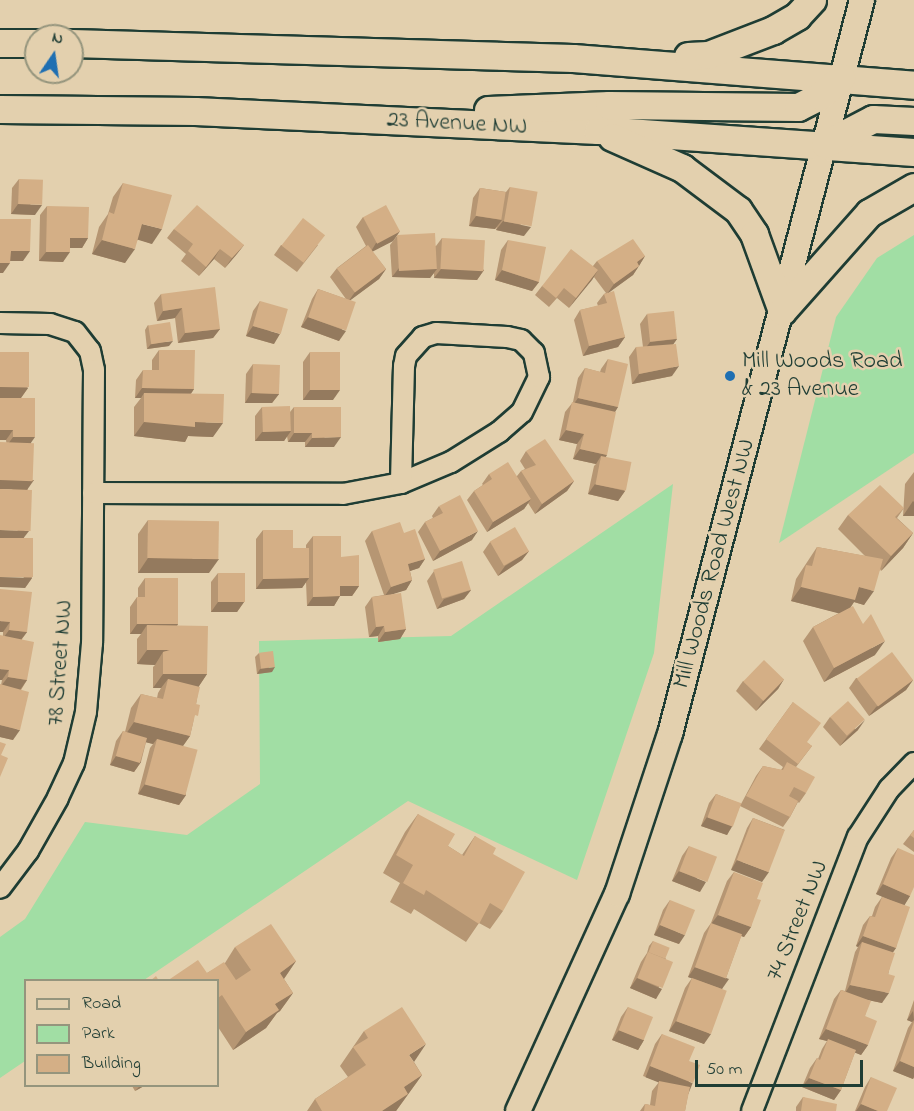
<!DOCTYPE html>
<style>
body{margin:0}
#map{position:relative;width:914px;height:1111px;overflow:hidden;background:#e3d0ae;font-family:"Indie Flower",sans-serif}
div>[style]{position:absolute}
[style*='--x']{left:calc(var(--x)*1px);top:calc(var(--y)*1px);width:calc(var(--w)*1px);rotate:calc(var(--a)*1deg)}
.green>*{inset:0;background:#a1dea4}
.roads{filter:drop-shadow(2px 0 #1f3d34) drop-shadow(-2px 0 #1f3d34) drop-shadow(0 2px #1f3d34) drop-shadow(0 -2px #1f3d34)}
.minor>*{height:20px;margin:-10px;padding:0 10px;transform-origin:10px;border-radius:10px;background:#e3d0ae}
.tertiary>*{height:24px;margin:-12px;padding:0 12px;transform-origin:12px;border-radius:12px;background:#e3d0ae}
.secondary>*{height:27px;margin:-13.5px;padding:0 13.5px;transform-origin:13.5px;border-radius:13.5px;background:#e3d0ae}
.wall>*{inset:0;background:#b69673}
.shaded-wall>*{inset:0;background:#947a5e;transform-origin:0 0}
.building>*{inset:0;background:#d4af86;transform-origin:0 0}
.dots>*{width:16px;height:16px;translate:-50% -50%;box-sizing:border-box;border:3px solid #e3d0ae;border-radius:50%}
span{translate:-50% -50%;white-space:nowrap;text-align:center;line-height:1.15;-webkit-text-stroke:5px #e3d0ae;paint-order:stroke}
.street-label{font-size:24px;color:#1f3d34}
.poi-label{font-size:24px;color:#1f3d34}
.left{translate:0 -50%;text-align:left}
.legend{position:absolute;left:24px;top:979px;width:195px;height:108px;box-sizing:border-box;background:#e3d0ae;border:2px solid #95957d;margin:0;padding:8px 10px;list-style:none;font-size:18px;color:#1f3d34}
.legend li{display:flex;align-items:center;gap:12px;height:30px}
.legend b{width:30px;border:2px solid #95957d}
.north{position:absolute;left:24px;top:24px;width:60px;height:60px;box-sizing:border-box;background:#e3d0ae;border:2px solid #95957d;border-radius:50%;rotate:13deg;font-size:16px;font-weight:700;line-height:24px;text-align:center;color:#1f3d34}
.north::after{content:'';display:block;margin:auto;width:21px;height:27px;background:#1f6fb2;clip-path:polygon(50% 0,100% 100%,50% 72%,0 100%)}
.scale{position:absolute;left:695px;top:1060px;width:168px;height:27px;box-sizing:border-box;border:3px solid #1f3d34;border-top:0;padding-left:8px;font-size:18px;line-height:21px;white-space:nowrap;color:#1f3d34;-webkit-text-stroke:4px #e3d0ae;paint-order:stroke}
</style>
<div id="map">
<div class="green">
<div style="clip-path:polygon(914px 235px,914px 453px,779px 543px,836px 317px,877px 258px)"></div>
<div style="clip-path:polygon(673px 484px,654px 653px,577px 880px,408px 801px,144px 980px,26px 980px,25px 1061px,0 1078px,0 937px,25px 919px,85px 822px,187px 835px,260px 784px,259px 641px,451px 636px)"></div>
</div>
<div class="roads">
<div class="minor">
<div style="--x:0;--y:323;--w:50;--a:1.1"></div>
<div style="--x:50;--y:324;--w:26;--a:18"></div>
<div style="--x:75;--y:332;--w:24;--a:52"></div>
<div style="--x:90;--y:351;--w:19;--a:78"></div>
<div style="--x:94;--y:370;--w:273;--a:90.4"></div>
<div style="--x:92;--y:643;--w:69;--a:95"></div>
<div style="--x:86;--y:712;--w:52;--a:103.2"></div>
<div style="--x:74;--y:763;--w:38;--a:115"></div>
<div style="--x:58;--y:798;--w:61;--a:119.5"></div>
<div style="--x:28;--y:851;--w:46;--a:127.1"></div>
<div style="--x:93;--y:493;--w:250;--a:0.2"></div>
<div style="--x:343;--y:494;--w:59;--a:-10.7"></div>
<div style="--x:401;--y:483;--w:54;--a:-22.8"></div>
<div style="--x:451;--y:462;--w:57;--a:-32"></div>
<div style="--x:499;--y:432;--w:30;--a:-41"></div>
<div style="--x:522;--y:412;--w:39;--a:-64"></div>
<div style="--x:539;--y:377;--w:25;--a:-102"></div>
<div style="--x:534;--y:353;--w:18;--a:-135"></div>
<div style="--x:521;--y:340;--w:14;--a:-168"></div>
<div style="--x:507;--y:337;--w:71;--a:-176.8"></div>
<div style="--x:436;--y:333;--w:14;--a:163"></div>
<div style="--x:423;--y:337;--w:25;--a:132"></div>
<div style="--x:406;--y:356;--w:10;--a:101"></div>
<div style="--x:404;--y:366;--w:117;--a:91.5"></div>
<div style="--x:752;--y:1111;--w:294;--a:-68.9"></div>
<div style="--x:858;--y:837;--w:57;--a:-57.1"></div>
<div style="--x:889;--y:789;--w:36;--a:-46"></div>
</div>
<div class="tertiary">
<div style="--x:518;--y:1111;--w:239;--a:-65.5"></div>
<div style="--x:617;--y:894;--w:169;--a:-71.7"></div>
<div style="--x:670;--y:734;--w:759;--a:-75.34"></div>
</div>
<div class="secondary">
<div style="--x:0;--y:43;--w:36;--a:0"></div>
<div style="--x:72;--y:43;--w:501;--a:1.71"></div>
<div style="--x:573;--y:58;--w:342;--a:4.5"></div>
<div style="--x:688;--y:56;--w:20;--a:-3"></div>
<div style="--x:708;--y:55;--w:70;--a:-21"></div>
<div style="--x:773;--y:30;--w:28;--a:-30"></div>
<div style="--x:797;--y:16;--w:22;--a:-47"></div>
<div style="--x:0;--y:109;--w:195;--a:0.6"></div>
<div style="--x:195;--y:111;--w:403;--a:2.7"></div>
<div style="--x:598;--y:130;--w:317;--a:4"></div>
<div style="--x:488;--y:110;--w:121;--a:-2.4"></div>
<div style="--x:609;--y:105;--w:189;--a:0.6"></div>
<div style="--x:798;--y:107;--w:25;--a:-27"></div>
<div style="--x:820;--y:96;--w:28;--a:-41"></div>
<div style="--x:612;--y:137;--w:77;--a:23.9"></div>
<div style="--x:682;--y:168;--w:70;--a:36.9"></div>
<div style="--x:738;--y:210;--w:29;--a:56"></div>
<div style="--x:754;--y:234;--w:82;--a:70"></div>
<div style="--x:782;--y:311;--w:131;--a:-48.4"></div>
<div style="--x:869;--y:213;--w:52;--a:-30"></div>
<div style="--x:825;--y:144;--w:54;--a:-27.5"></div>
<div style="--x:873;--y:119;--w:41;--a:2.8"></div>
</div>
</div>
<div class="wall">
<div style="clip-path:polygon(19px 179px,35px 215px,11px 214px,12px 188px)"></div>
<div style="clip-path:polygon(123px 183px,152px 244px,138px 239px,125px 263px,92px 254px,99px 227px,108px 214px,113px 197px)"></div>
<div style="clip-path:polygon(510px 187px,524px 236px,496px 230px,497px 227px,495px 229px,469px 226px,473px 198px,480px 188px,506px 192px)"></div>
<div style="clip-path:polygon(47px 206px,88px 238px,82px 248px,70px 248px,63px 262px,39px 261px,40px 215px)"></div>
<div style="clip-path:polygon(363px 217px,400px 231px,393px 241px,372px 251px,386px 269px,379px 279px,350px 300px,339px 341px,301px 327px,312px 299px,318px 289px,346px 299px,330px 277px,337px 268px,366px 246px,356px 227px)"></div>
<div style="clip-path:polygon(174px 229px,244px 245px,225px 268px,214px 259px,199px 276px,181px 261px,186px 254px,167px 238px)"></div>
<div style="clip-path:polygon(397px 236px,436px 246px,442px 238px,484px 270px,477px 280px,434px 278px,434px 273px,430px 278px,392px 277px,390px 245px)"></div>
<div style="clip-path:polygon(508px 240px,539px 282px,532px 291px,495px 280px,501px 250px)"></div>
<div style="clip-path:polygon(281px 245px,318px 245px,297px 272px,274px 255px)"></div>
<div style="clip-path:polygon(645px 256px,633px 275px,609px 292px,625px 337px,618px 347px,583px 356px,574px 320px,580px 310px,598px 306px,597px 303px,604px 294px,606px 293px,594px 277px,569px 308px,557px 298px,549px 307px,535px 295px,542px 286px,593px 266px,597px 261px)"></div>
<div style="clip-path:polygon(161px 294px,220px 329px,213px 338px,178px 343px,175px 318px,157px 321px,154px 303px)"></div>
<div style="clip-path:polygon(260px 301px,274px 344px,246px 336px,253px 311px)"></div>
<div style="clip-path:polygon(647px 314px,677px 339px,673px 344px,672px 376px,632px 384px,629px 357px,636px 347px,643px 347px,640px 324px)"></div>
<div style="clip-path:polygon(148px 325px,169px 346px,147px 349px,145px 330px)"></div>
<div style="clip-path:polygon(159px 350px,194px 389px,191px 394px,213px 437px,188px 436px,185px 442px,134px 436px,134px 407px,141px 398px,135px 398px,136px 380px,143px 370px,152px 370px,152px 360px)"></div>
<div style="clip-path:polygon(0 352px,28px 388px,21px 398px,31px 443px,24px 538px,32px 578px,25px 588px,6px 440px,0 440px)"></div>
<div style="clip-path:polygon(310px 352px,333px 400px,303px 400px,303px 362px)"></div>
<div style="clip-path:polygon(608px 359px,618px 407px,615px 411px,606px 457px,625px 491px,618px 501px,588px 494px,594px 466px,596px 464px,573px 459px,577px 444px,559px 440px,565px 412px,573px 402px,578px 378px,585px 368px,600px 372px,601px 369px)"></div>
<div style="clip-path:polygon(253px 364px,279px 394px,272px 403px,245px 403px,246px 374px)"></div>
<div style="clip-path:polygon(262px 407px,290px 412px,294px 407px,334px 447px,305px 447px,305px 442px,288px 442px,287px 436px,284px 441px,255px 441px,255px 416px)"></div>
<div style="clip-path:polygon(526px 451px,574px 481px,567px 491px,535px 514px,528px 503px,524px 509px,487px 532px,467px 500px,474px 491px,483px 485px,482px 484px,489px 474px,517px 476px,521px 471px,525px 469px,520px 461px)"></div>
<div style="clip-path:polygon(914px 472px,914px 516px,903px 516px,905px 484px)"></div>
<div style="clip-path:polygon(439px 506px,472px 540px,433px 561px,418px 532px,425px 522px,433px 518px,432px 516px)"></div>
<div style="clip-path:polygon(904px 508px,897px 518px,913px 533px,903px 548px,881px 571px,880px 569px,864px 605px,854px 602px,851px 607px,875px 655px,824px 682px,803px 641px,813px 627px,839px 613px,791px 601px,796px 579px,817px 547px,865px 556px,838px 529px,848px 515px)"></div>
<div style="clip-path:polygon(148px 520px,209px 573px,138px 573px,138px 534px)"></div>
<div style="clip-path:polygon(263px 530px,293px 548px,306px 548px,306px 545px,313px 536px,341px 557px,359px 586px,352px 596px,340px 596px,334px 606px,307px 606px,306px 582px,302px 588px,256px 589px,256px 539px)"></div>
<div style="clip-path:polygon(372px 531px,404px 533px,425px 559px,419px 568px,410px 571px,412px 580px,406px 590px,391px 594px,406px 629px,400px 639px,378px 642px,378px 636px,369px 637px,365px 607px,372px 597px,384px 595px,365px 541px)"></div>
<div style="clip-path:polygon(490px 542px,529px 551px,522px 560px,498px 576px,483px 552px)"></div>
<div style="clip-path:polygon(434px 571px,471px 590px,464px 599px,437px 609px,427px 581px)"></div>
<div style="clip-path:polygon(218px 573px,244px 602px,237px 612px,211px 612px,211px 582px)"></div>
<div style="clip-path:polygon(145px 578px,178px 624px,177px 625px,207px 674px,199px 686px,193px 723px,190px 736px,183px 746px,186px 795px,179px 805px,138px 794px,150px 748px,153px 744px,146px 742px,141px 762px,134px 772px,110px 765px,116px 741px,123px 731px,125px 732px,131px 708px,141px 694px,157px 698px,158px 693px,161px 688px,153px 688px,153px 667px,155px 665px,137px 664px,137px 639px,141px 634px,130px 634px,130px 607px,137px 597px,138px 597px,138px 588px)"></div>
<div style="clip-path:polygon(0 589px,27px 632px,22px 639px,27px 680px,21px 690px,13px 740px,0 737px,0 684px,1px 685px,2px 680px,3px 632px)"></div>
<div style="clip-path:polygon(259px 653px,272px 672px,257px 674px,255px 657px)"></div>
<div style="clip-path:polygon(856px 678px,913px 680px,906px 690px,869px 716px,849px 688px)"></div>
<div style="clip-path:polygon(784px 679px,778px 689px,756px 711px,736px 691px,743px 681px)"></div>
<div style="clip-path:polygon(793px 702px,807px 743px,812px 746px,796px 767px,806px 793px,799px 803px,798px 802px,790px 817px,783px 827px,740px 806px,727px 835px,701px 826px,709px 803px,716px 794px,741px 804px,756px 776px,763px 766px,781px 770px,783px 767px,759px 749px)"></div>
<div style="clip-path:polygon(830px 717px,858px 730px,840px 746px,823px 727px)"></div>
<div style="clip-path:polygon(418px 814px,448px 846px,462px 855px,475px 836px,493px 854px,503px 911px,490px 929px,479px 923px,466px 942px,414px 909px,411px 914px,390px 902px,400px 883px,383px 873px,405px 832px)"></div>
<div style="clip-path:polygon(753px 818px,785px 830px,731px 870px,747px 828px)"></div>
<div style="clip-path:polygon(914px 830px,914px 852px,903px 844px)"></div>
<div style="clip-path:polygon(689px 846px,700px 892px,672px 881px,682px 856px)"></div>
<div style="clip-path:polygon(898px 848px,910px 896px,904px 905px,896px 948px,893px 952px,882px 1003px,868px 1000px,865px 1016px,868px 1045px,861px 1055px,855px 1052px,841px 1090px,834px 1100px,802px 1087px,810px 1068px,817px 1058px,818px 1059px,822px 1049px,827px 1041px,819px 1039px,834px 999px,841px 990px,845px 991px,855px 952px,858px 947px,856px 946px,863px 925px,870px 916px,872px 916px,875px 907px,882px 897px,892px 901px,876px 894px,891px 858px)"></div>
<div style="clip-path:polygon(734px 872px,757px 899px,751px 927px,744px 937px,741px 936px,722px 989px,704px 1044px,669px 1031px,685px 988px,692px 978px,688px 977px,704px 933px,711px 923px,727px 881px)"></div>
<div style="clip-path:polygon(670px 900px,679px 944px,654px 935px,663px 910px)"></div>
<div style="clip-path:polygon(653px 941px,666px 959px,656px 999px,630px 988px,641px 962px,647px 953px,649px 946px)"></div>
<div style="clip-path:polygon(235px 947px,296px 961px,284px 979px,293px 993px,280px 1011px,277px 1013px,266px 1028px,233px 1050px,218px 1027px,218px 981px,207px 973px,225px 963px)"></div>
<div style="clip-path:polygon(914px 1000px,914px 1077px,913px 1079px,893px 1071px,908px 1028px,912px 1022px,907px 1020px)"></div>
<div style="clip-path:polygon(628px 1007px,644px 1040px,638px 1050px,612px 1040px,621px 1017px)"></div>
<div style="clip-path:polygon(364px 1031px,414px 1062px,422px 1075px,396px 1111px,307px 1111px,315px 1099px,348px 1077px,340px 1066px)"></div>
<div style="clip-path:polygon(662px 1034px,689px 1061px,689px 1089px,685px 1111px,640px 1111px,645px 1104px,650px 1105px,652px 1091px,659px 1082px,643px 1076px,655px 1044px)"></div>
<div style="clip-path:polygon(871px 1077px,887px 1111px,855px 1111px,865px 1087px)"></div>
<div style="clip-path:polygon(132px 1086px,144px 1086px,135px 1091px)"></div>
<div style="clip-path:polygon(803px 1097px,836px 1111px,796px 1111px,796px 1107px)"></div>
</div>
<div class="shaded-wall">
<div style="clip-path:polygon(18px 204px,42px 205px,35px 215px,11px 214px)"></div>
<div style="clip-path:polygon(476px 216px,502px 220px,495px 229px,469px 226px)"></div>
<div style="clip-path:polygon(503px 221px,531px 227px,524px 236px,496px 230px)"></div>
<div style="clip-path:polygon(142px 224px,162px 229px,152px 244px,132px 238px)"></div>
<div style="clip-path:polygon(400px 231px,393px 241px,370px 253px,376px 243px)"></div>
<div style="clip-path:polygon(70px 238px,88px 238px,82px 248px,64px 248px)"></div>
<div style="clip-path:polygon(102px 240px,135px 249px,125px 263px,92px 254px)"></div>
<div style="clip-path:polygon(244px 245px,237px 254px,225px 268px,232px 258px)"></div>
<div style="clip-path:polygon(220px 249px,214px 259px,199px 276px)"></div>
<div style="clip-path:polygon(11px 251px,30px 251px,23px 261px,4px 261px)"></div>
<div style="clip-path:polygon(46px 252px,70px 252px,63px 262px,39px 261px)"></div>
<div style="clip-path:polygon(645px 256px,639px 266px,637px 262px)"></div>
<div style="clip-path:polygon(0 263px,10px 263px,3px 273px,0 273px)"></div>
<div style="clip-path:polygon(639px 266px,633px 275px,607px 294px,614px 284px)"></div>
<div style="clip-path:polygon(399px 268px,437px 269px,430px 278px,392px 277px)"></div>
<div style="clip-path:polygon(386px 269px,379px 279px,348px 302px,355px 292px)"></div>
<div style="clip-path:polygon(441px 269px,484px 270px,477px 280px,434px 278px)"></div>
<div style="clip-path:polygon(502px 270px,539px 282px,532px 291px,495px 280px)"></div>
<div style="clip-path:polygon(598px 270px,592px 280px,569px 308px,576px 298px)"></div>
<div style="clip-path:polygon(182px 308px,175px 318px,157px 321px,163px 311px)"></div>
<div style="clip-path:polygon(308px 317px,346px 331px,339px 341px,301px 327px)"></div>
<div style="clip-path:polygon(253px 326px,280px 334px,274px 344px,246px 336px)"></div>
<div style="clip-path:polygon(220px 329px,213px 338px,178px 343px,185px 333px)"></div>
<div style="clip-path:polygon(625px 337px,618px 347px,583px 356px,589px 346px)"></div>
<div style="clip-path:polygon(677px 339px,670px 349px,643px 352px,650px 342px)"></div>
<div style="clip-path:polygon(173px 341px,169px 346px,147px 349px,151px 344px)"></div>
<div style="clip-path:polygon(679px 366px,672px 376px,632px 384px,639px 374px)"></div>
<div style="clip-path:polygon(0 387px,28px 388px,18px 402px,0 402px)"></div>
<div style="clip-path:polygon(142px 388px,194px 389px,187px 399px,144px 393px,141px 398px,135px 398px)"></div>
<div style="clip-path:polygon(310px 390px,340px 390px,333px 400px,303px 400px)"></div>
<div style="clip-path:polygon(251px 393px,279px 394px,272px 403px,245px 403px)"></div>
<div style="clip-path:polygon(578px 398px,618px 407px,612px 417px,571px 408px)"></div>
<div style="clip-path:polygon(144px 422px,195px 422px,223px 423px,213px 437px,188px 436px,185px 442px,134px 436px)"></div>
<div style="clip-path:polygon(0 430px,13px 430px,6px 440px,0 440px)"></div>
<div style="clip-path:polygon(566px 430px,584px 434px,577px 444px,559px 440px)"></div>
<div style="clip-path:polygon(291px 431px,284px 441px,255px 441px,262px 432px)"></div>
<div style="clip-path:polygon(294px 433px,312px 433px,305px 442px,288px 442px)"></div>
<div style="clip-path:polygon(13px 437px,35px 437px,28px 447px,6px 447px)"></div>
<div style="clip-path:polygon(341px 437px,334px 447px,305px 447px,312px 438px)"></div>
<div style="clip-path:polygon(580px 449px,607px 455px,600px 465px,601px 456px,596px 464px,573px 459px)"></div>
<div style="clip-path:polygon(0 480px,34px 480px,27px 490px,0 489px)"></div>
<div style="clip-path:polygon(574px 481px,567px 491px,535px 514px,542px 504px)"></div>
<div style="clip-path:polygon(595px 484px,625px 491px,618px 501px,588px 494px)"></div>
<div style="clip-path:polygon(531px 499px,524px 509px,487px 532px,493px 522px)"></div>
<div style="clip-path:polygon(913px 501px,914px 502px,914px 516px,903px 516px)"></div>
<div style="clip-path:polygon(0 530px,29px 531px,22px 540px,0 540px)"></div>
<div style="clip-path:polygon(478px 531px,472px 540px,433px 561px,440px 551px)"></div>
<div style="clip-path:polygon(913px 533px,903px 548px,881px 571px,891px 556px)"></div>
<div style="clip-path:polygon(529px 551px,522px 560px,498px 576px,505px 566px)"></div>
<div style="clip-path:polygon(148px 558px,219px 559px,209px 573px,138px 573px)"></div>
<div style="clip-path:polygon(425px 559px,419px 568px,401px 574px,408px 564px)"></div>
<div style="clip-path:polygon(0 577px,32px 578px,25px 588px,0 587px)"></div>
<div style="clip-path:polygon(309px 578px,302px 588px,256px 589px,263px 579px)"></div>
<div style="clip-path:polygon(412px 580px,406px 590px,384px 597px,391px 587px)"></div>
<div style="clip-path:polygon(340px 586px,359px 586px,352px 596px,333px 596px)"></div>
<div style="clip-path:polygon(801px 587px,859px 587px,874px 591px,864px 605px,854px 602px,845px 615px,791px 601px)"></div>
<div style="clip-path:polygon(471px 590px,464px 599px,437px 609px,444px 599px)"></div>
<div style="clip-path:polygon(340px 596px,334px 606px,307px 606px,313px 597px)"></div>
<div style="clip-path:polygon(218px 602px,244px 602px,237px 612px,211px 612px)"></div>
<div style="clip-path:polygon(0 621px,10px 622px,3px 632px,0 632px)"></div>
<div style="clip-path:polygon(137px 624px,178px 624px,172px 634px,147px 625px,141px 634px,130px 634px)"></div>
<div style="clip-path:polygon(384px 626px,378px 636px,369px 637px,376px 627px)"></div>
<div style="clip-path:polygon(406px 629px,400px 639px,378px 642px,385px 632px)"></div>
<div style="clip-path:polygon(9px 630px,27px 632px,20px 641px,2px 640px)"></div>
<div style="clip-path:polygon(885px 641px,875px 655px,824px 682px,834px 668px)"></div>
<div style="clip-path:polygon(147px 650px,170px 650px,163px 652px,155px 665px,137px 664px)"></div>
<div style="clip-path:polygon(275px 667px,272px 672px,257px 674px,260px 669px)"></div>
<div style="clip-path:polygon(0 669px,9px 670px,2px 680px,0 680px)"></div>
<div style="clip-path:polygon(163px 674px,207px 674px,197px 689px,168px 679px,161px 688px,153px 688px)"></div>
<div style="clip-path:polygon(8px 677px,27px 680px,20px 690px,1px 686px)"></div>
<div style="clip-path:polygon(784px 679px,778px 689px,756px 711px,763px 701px)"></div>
<div style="clip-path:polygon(913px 680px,906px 690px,869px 716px,876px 707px)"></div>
<div style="clip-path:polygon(865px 720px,858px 730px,840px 746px,847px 737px)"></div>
<div style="clip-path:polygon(134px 722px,190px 736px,180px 750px,157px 739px,153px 744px,124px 737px)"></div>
<div style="clip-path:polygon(0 725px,20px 730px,13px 740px,0 737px)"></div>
<div style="clip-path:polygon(116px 756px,141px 762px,134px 772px,110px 765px)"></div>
<div style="clip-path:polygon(145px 784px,186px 795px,179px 805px,138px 794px)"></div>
<div style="clip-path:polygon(707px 817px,733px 825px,727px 835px,701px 826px)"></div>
<div style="clip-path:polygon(737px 860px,769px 872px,762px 882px,731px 870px)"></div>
<div style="clip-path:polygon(679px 871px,706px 882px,700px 892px,672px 881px)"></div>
<div style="clip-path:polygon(883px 884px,910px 896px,904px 906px,876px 894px)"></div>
<div style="clip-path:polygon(718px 915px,751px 927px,744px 937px,711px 924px)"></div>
<div style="clip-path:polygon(660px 925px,685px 935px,679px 944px,654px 935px)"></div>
<div style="clip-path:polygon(863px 936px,896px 948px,889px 958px,862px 942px,858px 947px,856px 946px)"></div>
<div style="clip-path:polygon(296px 961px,283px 980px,280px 973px)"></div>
<div style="clip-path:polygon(695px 967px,729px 979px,722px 989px,688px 977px)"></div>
<div style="clip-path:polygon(637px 978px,662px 989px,656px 999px,630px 988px)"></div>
<div style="clip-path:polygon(850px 985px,889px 993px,882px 1003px,844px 995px)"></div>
<div style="clip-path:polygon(293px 993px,280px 1011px,277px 1013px,266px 1028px,233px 1050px,246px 1032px,275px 1004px)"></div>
<div style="clip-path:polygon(913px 1011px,914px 1020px,912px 1022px,907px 1020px)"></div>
<div style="clip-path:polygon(676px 1021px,711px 1034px,704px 1044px,669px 1031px)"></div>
<div style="clip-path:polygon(826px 1029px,868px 1045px,861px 1055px,827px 1042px,828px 1039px,827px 1041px,819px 1039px)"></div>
<div style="clip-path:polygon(619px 1030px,644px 1040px,638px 1050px,612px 1040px)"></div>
<div style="clip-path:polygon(426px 1044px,414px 1062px,409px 1055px)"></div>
<div style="clip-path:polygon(900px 1061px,914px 1067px,914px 1077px,913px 1079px,893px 1071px)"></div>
<div style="left:650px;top:1066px;width:46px;height:12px;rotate:22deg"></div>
<div style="clip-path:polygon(422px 1075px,396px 1111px,382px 1111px,404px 1087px)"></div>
<div style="clip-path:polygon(809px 1078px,841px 1090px,834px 1100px,802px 1087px)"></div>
<div style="clip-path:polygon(140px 1086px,144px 1086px,135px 1091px)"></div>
<div style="clip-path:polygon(861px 1104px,878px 1111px,856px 1111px)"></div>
</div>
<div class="building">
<div style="left:19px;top:179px;width:24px;height:25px;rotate:2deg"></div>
<div style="clip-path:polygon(123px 183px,172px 195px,162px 229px,142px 224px,135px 249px,102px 240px,109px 212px,114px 214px)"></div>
<div style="left:510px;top:187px;width:28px;height:35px;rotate:10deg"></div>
<div style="left:480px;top:188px;width:26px;height:28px;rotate:9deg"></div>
<div style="clip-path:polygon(197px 205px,244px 245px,232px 258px,220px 249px,206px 267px,188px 251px,193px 244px,174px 229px)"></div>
<div style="left:386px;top:205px;width:30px;height:26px;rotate:62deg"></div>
<div style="clip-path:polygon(47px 206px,89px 207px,88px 238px,70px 238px,70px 252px,46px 252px)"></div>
<div style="left:303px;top:218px;width:28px;height:35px;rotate:38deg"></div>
<div style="clip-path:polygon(0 219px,31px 219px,30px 251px,11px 251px,10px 263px,0 263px)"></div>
<div style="left:435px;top:233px;width:36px;height:38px;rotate:87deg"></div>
<div style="left:442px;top:238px;width:43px;height:31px;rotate:3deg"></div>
<div style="clip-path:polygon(633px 239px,645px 256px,637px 262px,639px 266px,614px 284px,597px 261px)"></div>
<div style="clip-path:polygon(508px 240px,546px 247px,539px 282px,502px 270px)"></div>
<div style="left:368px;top:245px;width:30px;height:39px;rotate:53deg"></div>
<div style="clip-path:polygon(571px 249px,598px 270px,576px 298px,564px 288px,556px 298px,542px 286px)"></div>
<div style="clip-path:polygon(215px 287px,220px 329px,185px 333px,182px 308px,163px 311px,161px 294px)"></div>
<div style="left:318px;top:289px;width:40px;height:30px;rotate:19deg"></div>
<div style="clip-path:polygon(614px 291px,625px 337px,589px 346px,580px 310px,607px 303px,604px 294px)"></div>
<div style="left:260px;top:301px;width:29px;height:26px;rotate:16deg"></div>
<div style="left:674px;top:311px;width:28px;height:27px;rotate:84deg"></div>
<div style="left:170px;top:322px;width:19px;height:22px;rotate:81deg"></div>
<div style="clip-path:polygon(676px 344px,679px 366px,639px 374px,636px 347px)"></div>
<div style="clip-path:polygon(159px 350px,195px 350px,194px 389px,142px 388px,143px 370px,159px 370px)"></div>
<div style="left:0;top:352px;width:29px;height:35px"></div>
<div style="left:310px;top:352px;width:30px;height:38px"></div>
<div style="clip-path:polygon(608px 359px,628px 364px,618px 407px,578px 398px,585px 368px,605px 373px)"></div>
<div style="left:253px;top:364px;width:27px;height:29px;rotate:2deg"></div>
<div style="clip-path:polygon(144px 393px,224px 394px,223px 423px,195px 422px,195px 427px,144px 422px)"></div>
<div style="clip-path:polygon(0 398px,35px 398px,35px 437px,13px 437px,13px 430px,0 430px)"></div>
<div style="clip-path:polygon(572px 402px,616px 412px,607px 455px,580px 449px,584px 434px,566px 430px)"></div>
<div style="left:290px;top:406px;width:25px;height:28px;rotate:88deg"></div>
<div style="clip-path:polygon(294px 407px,341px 407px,341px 437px,312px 438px,312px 433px,294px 433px)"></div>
<div style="clip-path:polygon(545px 439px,574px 481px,542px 504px,521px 471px,536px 465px,526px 451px)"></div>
<div style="left:0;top:442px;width:34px;height:38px;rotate:2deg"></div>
<div style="left:601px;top:456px;width:31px;height:29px;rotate:11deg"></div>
<div style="clip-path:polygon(508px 462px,531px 499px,493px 522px,474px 491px,492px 479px,489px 474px)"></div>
<div style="clip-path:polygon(880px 485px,904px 508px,895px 517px,913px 533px,891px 556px,848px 515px)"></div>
<div style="left:0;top:489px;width:32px;height:41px;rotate:2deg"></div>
<div style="clip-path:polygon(460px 495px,478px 531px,440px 551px,425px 522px,443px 513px,439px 506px)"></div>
<div style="left:148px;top:520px;width:71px;height:38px;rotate:1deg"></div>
<div style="clip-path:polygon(400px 522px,404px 533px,415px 529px,425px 559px,408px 564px,412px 580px,391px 587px,372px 531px)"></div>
<div style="left:515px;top:527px;width:28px;height:29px;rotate:60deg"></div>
<div style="clip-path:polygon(263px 530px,293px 530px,293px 548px,309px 548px,309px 578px,263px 579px)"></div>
<div style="clip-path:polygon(313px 536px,341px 536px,341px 557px,359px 555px,359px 586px,340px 586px,340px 596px,313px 597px)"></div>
<div style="left:0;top:538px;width:33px;height:39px"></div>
<div style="clip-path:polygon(817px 547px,883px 559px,874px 591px,859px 587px,855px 600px,801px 587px,806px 565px,812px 566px)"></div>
<div style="left:462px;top:561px;width:30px;height:30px;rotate:73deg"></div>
<div style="left:218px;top:573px;width:27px;height:29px"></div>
<div style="clip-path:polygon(145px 578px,178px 578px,178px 624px,137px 624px,137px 597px,145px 597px)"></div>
<div style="clip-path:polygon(0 589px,32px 592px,27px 632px,9px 630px,10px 622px,0 621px)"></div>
<div style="clip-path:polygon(401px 593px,406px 629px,385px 632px,384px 626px,376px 627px,372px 597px)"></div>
<div style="clip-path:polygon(853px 606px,863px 624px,871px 614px,885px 641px,834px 668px,813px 627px)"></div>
<div style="clip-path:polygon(147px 625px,208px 626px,207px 674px,163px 674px,163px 652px,170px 650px,147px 650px)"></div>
<div style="clip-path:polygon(0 635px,34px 642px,27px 680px,8px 677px,9px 670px,0 669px)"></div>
<div style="left:273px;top:651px;width:16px;height:14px;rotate:83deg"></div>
<div style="left:892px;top:652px;width:35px;height:44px;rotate:53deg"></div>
<div style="left:764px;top:660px;width:28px;height:30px;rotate:44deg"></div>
<div style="clip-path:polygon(168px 679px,200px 687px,196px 704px,200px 705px,198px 716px,195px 715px,190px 736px,134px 722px,141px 694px,163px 699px)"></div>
<div style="clip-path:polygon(0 684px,29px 692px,20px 730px,0 725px)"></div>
<div style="left:848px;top:701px;width:25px;height:24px;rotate:48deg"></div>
<div style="clip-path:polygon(793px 702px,821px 723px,807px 742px,812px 746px,798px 764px,766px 739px)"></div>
<div style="left:123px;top:731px;width:25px;height:26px;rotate:16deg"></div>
<div style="left:157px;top:739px;width:42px;height:47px;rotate:15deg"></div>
<div style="clip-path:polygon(0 742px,6px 744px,1px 755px,8px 758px,0 777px)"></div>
<div style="clip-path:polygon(787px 762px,815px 777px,806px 793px,794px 787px,789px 796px,798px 801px,790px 817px,746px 796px,763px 766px,783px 770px)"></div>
<div style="left:716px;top:794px;width:27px;height:25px;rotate:20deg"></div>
<div style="clip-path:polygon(418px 814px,455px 834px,448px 846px,464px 856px,475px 836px,496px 848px,493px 854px,525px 872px,503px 911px,490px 903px,479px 924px,426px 890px,424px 895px,403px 883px,413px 865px,396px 855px)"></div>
<div style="left:753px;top:818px;width:34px;height:45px;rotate:21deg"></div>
<div style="clip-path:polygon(914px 830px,914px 838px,910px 835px)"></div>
<div style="left:689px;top:846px;width:30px;height:27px;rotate:21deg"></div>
<div style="clip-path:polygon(898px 848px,914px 855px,914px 887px,910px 896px,883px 884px)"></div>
<div style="clip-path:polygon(734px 872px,763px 883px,757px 899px,761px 900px,751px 927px,718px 915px)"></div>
<div style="clip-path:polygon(882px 897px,910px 907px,896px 948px,863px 936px,870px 916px,875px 917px)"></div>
<div style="left:670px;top:900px;width:27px;height:27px;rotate:22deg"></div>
<div style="left:711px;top:923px;width:33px;height:47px;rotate:20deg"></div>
<div style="clip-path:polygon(271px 924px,296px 961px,280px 973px,293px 993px,275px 1004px,279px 1010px,246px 1032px,222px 995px,218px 998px,218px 981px,167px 981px,198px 960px,207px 973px,224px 962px,236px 980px,251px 970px,235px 947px)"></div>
<div style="left:653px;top:941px;width:18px;height:12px;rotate:22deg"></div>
<div style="clip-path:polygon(862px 942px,895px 953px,888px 974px,895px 976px,889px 993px,850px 985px)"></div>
<div style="left:648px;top:952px;width:27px;height:28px;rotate:22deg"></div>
<div style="clip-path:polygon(156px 976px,159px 981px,150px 981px)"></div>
<div style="left:692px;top:978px;width:37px;height:46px;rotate:20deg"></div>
<div style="clip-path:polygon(841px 990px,871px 1001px,865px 1016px,877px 1021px,868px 1045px,826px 1029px)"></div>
<div style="clip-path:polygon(402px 1007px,426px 1044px,409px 1055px,422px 1075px,404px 1087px,408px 1094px,382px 1111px,322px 1111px,315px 1099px,366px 1065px,353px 1047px,368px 1038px,364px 1031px)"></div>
<div style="left:628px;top:1007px;width:27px;height:25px;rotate:22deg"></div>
<div style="clip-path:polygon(914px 1022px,914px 1067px,900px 1061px)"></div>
<div style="clip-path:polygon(662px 1034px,695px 1047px,689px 1061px,700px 1065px,693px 1083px,650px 1066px)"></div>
<div style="clip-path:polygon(828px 1039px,856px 1050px,841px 1090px,809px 1078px,817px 1058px,820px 1060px)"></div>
<div style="clip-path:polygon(871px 1077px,897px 1088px,887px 1111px,878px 1111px,861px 1104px)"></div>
<div style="clip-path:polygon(659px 1081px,690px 1087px,685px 1111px,644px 1111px,645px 1104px,655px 1106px)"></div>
<div style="clip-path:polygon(803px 1097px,837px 1104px,836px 1111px,801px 1111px)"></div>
</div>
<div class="dots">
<div style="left:730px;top:376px;background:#1f6fb2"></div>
</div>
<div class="street-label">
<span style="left:457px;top:124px;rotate:3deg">23 Avenue NW</span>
<span style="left:715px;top:564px;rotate:-75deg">Mill Woods Road West NW</span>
<span style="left:61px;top:663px;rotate:-86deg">78 Street NW</span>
<span style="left:798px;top:921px;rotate:-68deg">74 Street NW</span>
</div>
<div class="poi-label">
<span class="left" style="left:742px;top:376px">Mill Woods Road<br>&amp; 23 Avenue</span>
</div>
<ul class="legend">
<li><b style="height:8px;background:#e3d0ae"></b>Road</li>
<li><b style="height:16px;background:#a1dea4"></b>Park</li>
<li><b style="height:16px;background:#d4af86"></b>Building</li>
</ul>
<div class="north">N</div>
<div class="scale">50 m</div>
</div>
